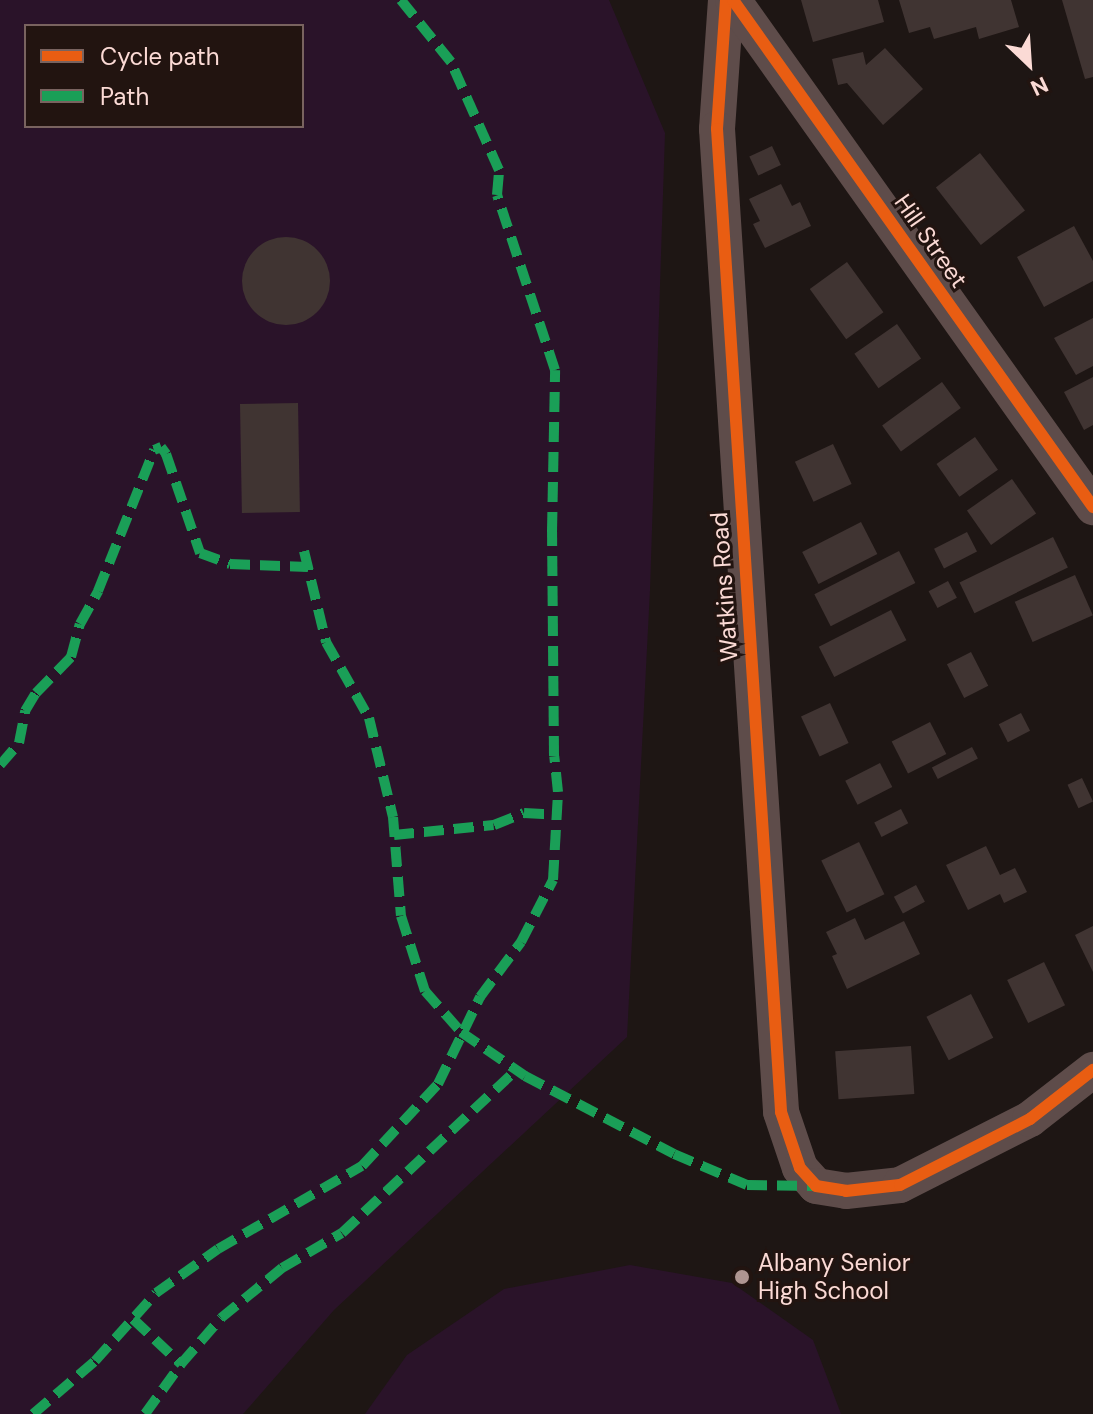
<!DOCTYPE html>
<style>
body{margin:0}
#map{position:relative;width:1093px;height:1414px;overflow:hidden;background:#1e1614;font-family:"DM Sans",sans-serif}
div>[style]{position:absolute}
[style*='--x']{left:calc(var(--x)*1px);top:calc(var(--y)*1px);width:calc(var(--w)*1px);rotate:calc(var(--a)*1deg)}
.green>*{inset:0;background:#2a1329}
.building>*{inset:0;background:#403432;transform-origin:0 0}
.round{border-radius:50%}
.minor>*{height:36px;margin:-18px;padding:0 18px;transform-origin:18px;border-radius:18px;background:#5e4c4a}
.quiet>*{height:10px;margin-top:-5px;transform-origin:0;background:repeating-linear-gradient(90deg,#1a9f57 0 20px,transparent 0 30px)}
.cycleway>*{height:12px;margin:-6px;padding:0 6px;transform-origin:6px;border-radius:6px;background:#e95d12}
.dots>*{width:22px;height:22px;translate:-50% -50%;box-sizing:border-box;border:4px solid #221410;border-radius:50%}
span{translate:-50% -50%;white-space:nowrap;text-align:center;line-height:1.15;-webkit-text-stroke:6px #221410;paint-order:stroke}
.street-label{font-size:24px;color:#fbdad5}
.poi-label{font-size:24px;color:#fbdad5}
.left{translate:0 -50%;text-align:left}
.legend{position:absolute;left:24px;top:24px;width:280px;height:104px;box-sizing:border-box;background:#221410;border:2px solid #79635f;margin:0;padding:10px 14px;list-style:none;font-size:24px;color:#fbdad5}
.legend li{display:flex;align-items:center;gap:16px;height:40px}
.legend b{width:40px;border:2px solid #79635f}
.north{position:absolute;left:989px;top:24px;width:80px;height:80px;-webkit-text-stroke:6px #221410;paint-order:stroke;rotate:155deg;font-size:22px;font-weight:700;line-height:32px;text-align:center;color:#fbdad5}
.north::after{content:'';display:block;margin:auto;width:28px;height:36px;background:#fbdad5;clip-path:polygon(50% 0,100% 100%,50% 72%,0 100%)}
</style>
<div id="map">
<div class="green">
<div style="clip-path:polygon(evenodd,0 0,609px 0,665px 133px,650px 590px,627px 1037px,334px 1310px,243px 1414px,0 1414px,0 0,26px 26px,302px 26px,302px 126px,26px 126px,26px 26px)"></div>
<div style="clip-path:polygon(630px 1265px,732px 1283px,813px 1340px,841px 1414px,365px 1414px,407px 1355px,504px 1289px)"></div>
</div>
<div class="building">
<div style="clip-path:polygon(801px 0,878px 0,884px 22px,813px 42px)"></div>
<div style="clip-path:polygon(899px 0,1011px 0,1019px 27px,979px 39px,976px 27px,934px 39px,930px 27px,909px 33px)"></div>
<div style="clip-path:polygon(1062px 0,1093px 0,1093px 77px,1085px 79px)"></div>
<div style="clip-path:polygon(885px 48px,923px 89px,883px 125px,847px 83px,838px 85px,832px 59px,863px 52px,866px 65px)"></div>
<div style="left:772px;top:146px;width:21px;height:25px;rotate:65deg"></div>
<div style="left:980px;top:153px;width:73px;height:56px;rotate:52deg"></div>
<div style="clip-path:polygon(781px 184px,792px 206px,800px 202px,811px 226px,765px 248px,753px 224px,760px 221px,749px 199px)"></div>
<div style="clip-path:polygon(1074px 226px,1093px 261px,1093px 281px,1044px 307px,1017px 257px)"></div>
<div class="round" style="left:242px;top:237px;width:88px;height:88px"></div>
<div style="left:847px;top:262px;width:62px;height:46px;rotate:54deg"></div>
<div style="clip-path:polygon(1093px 318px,1093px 366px,1076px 375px,1054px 338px)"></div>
<div style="left:897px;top:324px;width:42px;height:52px;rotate:55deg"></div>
<div style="clip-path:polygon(1093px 377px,1093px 425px,1084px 430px,1064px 392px)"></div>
<div style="left:942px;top:382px;width:32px;height:74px;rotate:54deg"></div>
<div style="left:298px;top:403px;width:109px;height:58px;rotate:89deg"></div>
<div style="left:975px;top:437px;width:40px;height:47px;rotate:55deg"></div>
<div style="left:833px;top:444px;width:44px;height:42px;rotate:65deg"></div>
<div style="left:1012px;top:479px;width:42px;height:55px;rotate:55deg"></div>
<div style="left:861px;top:522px;width:36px;height:66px;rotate:63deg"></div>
<div style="left:967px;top:532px;width:22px;height:37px;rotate:63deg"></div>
<div style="left:1053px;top:537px;width:34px;height:104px;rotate:64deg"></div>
<div style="left:899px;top:551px;width:36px;height:95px;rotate:63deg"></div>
<div style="left:1075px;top:575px;width:44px;height:66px;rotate:66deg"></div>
<div style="left:948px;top:581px;width:19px;height:22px;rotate:62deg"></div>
<div style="left:891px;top:610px;width:34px;height:81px;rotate:63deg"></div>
<div style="left:971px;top:652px;width:38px;height:27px;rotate:63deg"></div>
<div style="left:830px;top:703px;width:44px;height:32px;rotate:65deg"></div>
<div style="left:1021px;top:713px;width:20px;height:25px;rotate:63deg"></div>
<div style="left:930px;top:722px;width:36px;height:43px;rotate:63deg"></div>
<div style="left:972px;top:747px;width:13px;height:45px;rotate:63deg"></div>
<div style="left:880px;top:763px;width:27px;height:39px;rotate:63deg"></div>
<div style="left:1082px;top:778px;width:26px;height:16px;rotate:65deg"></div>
<div style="left:901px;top:809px;width:16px;height:30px;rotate:63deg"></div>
<div style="left:859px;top:842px;width:58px;height:42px;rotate:64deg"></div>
<div style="clip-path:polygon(986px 846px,1000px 875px,1015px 868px,1027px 892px,1004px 903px,1000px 894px,968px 910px,946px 865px)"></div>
<div style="left:916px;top:885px;width:19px;height:25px;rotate:62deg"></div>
<div style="clip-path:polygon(855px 918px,865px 940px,904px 921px,920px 954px,847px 989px,832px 956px,837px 954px,826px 932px)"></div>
<div style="clip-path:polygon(1093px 926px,1093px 972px,1075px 935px)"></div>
<div style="left:1044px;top:962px;width:48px;height:41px;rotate:64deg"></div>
<div style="left:971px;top:994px;width:49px;height:50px;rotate:63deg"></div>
<div style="left:911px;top:1046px;width:48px;height:76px;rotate:86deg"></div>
</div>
<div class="minor">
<div style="--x:726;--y:0;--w:129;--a:94"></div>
<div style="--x:717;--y:129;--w:985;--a:86.27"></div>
<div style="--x:781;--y:1112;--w:59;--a:71.3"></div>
<div style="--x:800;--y:1168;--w:24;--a:48"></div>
<div style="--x:816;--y:1186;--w:30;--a:9"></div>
<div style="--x:846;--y:1191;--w:54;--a:-6.3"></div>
<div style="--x:900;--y:1185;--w:146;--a:-26.9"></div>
<div style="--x:1030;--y:1119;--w:80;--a:-37.9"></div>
<div style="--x:733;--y:0;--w:622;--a:54.62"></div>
</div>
<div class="quiet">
<div style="--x:304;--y:551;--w:94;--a:76.4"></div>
<div style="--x:326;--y:642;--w:87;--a:60.5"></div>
<div style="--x:369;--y:718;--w:102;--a:76.4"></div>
<div style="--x:393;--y:817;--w:99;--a:85.4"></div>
<div style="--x:401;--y:916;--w:79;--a:72.3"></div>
<div style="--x:425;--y:991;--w:55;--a:48.7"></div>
<div style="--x:461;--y:1032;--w:78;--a:34.5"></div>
<div style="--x:525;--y:1076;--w:168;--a:27.6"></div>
<div style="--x:674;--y:1154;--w:79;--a:23"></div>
<div style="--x:747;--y:1185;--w:69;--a:0.8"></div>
<div style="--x:0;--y:765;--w:29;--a:-49"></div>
<div style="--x:19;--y:743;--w:33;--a:-79"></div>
<div style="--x:25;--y:711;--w:21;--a:-59"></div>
<div style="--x:36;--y:693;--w:50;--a:-45.8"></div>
<div style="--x:71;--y:657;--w:34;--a:-75"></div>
<div style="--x:80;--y:624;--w:38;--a:-61"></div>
<div style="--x:98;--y:591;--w:152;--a:-68.3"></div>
<div style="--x:154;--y:450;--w:8;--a:-23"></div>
<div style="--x:161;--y:447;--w:9;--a:54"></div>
<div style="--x:166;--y:454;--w:105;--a:71"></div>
<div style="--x:200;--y:553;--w:32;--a:20"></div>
<div style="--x:230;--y:564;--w:78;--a:2.2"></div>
<div style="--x:394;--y:835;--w:100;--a:-5.7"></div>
<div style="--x:494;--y:825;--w:32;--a:-22"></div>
<div style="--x:524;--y:813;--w:33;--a:3"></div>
<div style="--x:133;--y:1319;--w:66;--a:43.2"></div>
<div style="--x:33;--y:1414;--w:82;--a:-40.5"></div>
<div style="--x:95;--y:1361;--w:91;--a:-48.1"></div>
<div style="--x:156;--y:1293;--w:76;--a:-35.4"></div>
<div style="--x:218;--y:1249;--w:166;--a:-30"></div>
<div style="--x:362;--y:1166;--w:112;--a:-47.2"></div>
<div style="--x:438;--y:1084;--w:97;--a:-64.2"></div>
<div style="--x:480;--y:997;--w:69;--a:-53.3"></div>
<div style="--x:521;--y:942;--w:70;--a:-62.7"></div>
<div style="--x:553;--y:880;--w:88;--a:-86.7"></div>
<div style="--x:558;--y:792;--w:36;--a:-96"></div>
<div style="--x:554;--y:756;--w:224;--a:-90.5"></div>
<div style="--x:552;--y:532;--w:162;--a:-88.9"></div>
<div style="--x:555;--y:370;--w:184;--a:-108.3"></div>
<div style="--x:497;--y:195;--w:25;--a:-85"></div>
<div style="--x:499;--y:170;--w:118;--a:-114"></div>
<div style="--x:451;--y:62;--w:80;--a:-128.9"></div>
<div style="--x:145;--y:1414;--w:62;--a:-54.2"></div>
<div style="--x:181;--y:1364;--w:61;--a:-49"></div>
<div style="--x:221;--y:1318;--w:79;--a:-39.3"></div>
<div style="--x:282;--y:1268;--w:69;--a:-30.3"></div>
<div style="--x:342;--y:1233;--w:238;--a:-43.1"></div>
</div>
<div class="cycleway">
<div style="--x:726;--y:0;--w:129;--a:94"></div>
<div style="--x:717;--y:129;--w:985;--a:86.27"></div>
<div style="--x:781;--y:1112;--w:59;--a:71.3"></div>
<div style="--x:800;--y:1168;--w:24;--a:48"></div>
<div style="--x:816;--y:1186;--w:30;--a:9"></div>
<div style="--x:846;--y:1191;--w:54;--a:-6.3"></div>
<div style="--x:900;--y:1185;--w:146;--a:-26.9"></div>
<div style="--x:1030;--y:1119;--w:80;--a:-37.9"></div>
<div style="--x:733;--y:0;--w:622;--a:54.62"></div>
</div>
<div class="dots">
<div style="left:742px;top:1277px;background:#ae9591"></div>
</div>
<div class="street-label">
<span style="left:931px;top:241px;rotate:55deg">Hill Street</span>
<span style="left:724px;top:587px;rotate:-94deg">Watkins Road</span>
</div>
<div class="poi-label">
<span class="left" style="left:758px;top:1277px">Albany Senior<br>High School</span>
</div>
<ul class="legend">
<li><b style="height:10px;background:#e95d12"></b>Cycle path</li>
<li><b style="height:10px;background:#1a9f57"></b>Path</li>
</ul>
<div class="north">N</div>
</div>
